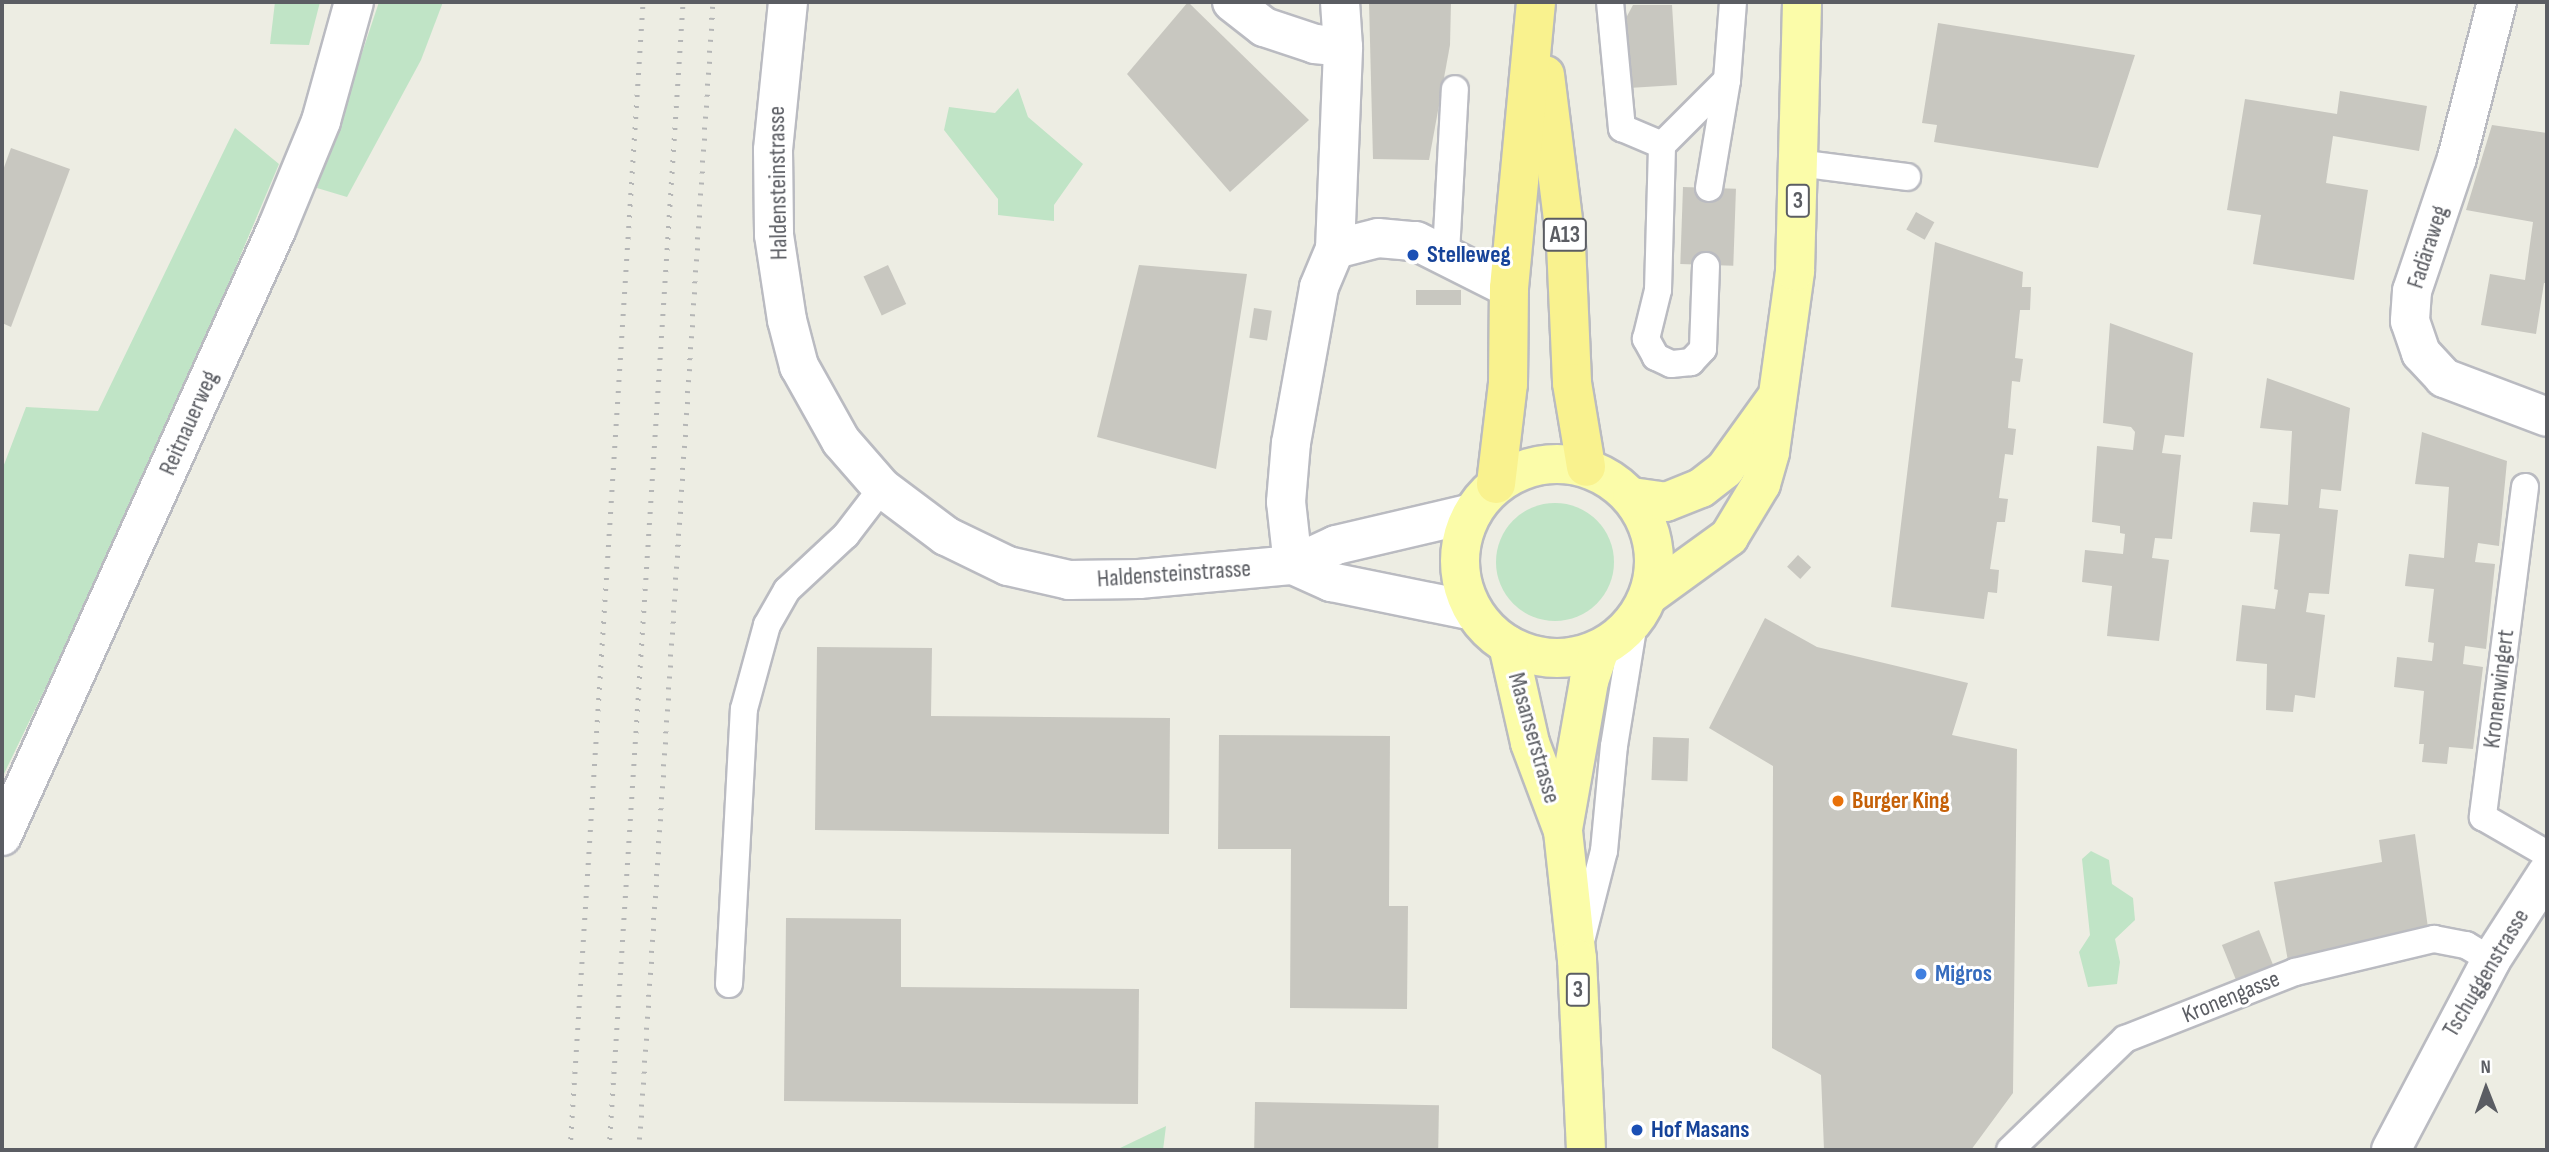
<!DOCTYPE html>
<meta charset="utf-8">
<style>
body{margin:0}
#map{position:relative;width:2549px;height:1152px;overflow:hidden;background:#edede3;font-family:"Sofia Sans Condensed",sans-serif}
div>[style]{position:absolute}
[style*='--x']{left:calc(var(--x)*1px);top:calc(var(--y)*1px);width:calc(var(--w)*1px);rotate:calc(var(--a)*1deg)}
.green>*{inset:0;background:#c0e4c6}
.round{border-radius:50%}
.building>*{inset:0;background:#c8c7c0;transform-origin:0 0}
.roads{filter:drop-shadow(2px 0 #babbc1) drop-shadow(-2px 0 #babbc1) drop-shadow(0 2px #babbc1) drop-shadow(0 -2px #babbc1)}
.service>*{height:26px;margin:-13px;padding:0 13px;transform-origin:13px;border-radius:13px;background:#fff}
.minor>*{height:38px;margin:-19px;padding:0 19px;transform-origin:19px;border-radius:19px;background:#fff}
.tertiary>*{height:38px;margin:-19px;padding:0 19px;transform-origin:19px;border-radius:19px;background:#fff}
.primary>*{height:38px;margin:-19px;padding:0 19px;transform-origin:19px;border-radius:19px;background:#fbfca9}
.primary>.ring{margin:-19px;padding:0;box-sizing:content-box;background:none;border:38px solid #fbfca9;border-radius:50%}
.motorway>*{height:38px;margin:-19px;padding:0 19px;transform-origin:19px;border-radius:19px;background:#f9f28e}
.rail>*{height:5px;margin-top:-2.5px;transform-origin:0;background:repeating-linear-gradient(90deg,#b5b6b6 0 2px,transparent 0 11px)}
.dots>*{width:19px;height:19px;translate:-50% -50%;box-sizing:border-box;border:4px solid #fff;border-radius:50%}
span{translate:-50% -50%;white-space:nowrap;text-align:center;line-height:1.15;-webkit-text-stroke:6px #fff;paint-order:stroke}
.shield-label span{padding:2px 5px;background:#fff;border:2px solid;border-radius:5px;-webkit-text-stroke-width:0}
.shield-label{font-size:23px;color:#5b5d63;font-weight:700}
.street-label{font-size:24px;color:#5b5d63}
.transit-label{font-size:24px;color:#164399;font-weight:700}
.left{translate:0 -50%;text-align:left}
.food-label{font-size:24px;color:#c56008;font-weight:700}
.shop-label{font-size:24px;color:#366cbe;font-weight:700}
.frame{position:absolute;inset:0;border:4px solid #5b5d63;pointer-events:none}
.north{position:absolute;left:2451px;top:1054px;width:70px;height:70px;-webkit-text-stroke:5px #fff;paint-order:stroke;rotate:359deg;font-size:19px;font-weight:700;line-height:28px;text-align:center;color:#5b5d63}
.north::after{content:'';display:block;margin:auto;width:24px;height:32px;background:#5b5d63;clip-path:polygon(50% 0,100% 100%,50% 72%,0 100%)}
</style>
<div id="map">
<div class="green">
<div style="clip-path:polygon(275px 2px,320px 2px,309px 45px,270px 44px)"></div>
<div style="clip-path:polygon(379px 2px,443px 2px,421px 60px,347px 197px,317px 188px)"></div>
<div style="clip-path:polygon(1018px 88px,1028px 117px,1083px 164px,1054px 205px,1054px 221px,998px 215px,998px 199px,944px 130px,949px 107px,995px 113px)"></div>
<div style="clip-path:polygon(235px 128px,279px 164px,148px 475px,2px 778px,2px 470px,26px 407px,98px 411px)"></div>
<div class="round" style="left:1496px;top:503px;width:118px;height:118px"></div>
<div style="clip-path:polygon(2091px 851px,2109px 860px,2112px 884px,2133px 898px,2135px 920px,2115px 939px,2120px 962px,2117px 984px,2088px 987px,2079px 952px,2090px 935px,2082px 859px)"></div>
<div style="clip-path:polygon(1166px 1126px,1163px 1150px,1116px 1150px)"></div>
</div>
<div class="building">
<div style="clip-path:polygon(1188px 2px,1309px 120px,1230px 192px,1127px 74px)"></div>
<div style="clip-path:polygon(1369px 2px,1451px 2px,1450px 45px,1429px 160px,1373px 159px)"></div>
<div style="clip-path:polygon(1633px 5px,1672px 5px,1677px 85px,1629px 88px,1626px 18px)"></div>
<div style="clip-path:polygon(1938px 23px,2135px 55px,2098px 168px,1934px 142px,1937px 125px,1922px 123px)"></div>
<div style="clip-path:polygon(2340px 91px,2427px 106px,2419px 151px,2333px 136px,2326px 183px,2368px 190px,2354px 280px,2253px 264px,2261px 215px,2227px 210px,2245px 99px,2337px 114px)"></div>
<div style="clip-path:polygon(2492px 125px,2547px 133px,2547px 283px,2544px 283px,2536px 334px,2481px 325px,2490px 274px,2525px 280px,2533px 222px,2466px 210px)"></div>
<div style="clip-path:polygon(11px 148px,70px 169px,11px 327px,2px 323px,2px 173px)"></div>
<div style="left:1683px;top:187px;width:53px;height:77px;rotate:2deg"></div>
<div style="left:1916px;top:212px;width:21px;height:20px;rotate:29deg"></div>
<div style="clip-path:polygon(1935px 242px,2023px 272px,2022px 287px,2031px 287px,2030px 310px,2020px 310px,2015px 358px,2023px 359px,2020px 382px,2012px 381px,2008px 428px,2016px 429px,2013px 455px,2005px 454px,1999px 498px,2008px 499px,2005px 522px,1997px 522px,1990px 569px,1999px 570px,1997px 593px,1988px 592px,1984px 619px,1891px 607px)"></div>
<div style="left:888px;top:265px;width:43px;height:27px;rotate:65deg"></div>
<div style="clip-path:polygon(1139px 265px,1247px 274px,1216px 469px,1097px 437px)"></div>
<div style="left:1416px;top:290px;width:45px;height:15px"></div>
<div style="left:1254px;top:308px;width:18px;height:30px;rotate:9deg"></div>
<div style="clip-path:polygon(2110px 323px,2193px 353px,2184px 437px,2165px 435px,2162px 453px,2181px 455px,2172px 539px,2155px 538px,2152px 558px,2169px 560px,2159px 641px,2107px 636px,2112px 586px,2082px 582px,2085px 550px,2123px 554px,2125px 534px,2120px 533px,2120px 526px,2092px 522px,2097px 446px,2133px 450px,2135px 432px,2131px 427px,2103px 423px)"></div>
<div style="clip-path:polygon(2267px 378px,2350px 408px,2341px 491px,2321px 489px,2319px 508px,2338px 510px,2329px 594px,2309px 593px,2306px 612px,2325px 615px,2315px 698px,2295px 695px,2293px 712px,2266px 710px,2267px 664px,2236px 661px,2242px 605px,2275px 609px,2278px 590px,2274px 589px,2280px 534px,2250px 532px,2253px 502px,2288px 505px,2292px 431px,2260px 428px)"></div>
<div style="clip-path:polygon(2422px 432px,2507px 461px,2499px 546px,2478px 543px,2475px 562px,2495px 564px,2486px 649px,2465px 646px,2463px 664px,2483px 667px,2473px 749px,2449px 747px,2447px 764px,2422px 762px,2424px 744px,2419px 744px,2424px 691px,2394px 687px,2397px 657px,2432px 661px,2434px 643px,2428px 642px,2434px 589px,2405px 586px,2409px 554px,2444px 558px,2449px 487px,2415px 484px)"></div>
<div style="left:1798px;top:555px;width:18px;height:16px;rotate:43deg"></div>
<div style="clip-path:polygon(1765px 618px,1817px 647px,1968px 683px,1952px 735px,2017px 749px,2013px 1093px,1971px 1150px,1824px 1150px,1821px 1075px,1772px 1048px,1773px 766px,1709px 728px)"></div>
<div style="clip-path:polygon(817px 647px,932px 648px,931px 716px,1170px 718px,1169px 834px,815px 830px)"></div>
<div style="clip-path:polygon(1219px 735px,1390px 736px,1389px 906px,1408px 906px,1407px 1009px,1290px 1008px,1291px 849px,1218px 849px)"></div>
<div style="left:1653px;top:737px;width:36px;height:43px;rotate:2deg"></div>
<div style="clip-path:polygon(2415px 834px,2429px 935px,2289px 967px,2274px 882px,2382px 862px,2379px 840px)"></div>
<div style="clip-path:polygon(786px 918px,901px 919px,901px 987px,1139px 989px,1138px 1104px,784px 1101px)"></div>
<div style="left:2259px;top:930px;width:42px;height:40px;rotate:68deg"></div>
<div style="left:1255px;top:1102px;width:184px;height:48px;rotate:1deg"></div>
</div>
<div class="roads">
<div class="service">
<div style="--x:1610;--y:2;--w:127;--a:84.6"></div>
<div style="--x:1622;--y:128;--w:43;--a:23"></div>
<div style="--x:1798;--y:163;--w:110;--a:7.3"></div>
<div style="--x:1709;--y:188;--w:109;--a:-80.5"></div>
<div style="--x:1727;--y:80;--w:78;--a:-85.6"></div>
<div style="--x:1446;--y:253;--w:164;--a:-86.9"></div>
<div style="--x:1706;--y:266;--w:83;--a:92.1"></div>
<div style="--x:1703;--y:349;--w:18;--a:133"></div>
<div style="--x:1691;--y:362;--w:20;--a:174"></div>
<div style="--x:1671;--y:364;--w:17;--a:-155"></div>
<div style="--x:1656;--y:357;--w:21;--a:-119"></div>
<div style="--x:1646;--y:339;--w:50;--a:-76.2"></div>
<div style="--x:1658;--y:290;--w:145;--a:-88.4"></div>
<div style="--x:1662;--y:145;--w:92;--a:-45"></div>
<div style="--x:2525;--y:487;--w:333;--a:97.3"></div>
<div style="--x:2483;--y:817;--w:74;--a:30"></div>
<div style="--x:1582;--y:937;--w:89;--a:-75.7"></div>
<div style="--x:1604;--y:851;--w:105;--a:-84.6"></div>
<div style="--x:1614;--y:746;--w:126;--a:-80.8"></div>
<div style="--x:729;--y:984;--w:275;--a:-86.9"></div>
<div style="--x:744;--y:709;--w:87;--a:-74.7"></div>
<div style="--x:767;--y:625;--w:40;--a:-60.3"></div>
<div style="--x:787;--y:590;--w:81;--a:-43"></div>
<div style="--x:846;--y:535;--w:59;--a:-52.5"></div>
<div style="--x:2010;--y:1150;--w:160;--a:-44"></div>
<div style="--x:2125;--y:1039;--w:183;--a:-21.5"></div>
<div style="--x:2295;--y:972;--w:143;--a:-13.4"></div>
<div style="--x:2434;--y:939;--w:33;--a:11"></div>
<div style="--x:2466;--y:945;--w:29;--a:31"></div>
</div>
<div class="minor">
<div style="--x:1232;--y:2;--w:41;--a:38"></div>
<div style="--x:1264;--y:27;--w:54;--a:18.4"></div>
<div style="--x:1315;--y:44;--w:28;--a:6"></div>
<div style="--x:2497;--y:2;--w:161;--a:104.4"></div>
<div style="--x:2457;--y:158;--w:140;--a:108.7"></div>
<div style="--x:2412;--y:291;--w:30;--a:94"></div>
<div style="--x:2410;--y:321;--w:34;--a:71"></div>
<div style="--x:2421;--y:353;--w:34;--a:47"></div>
<div style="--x:2444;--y:378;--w:110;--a:20.7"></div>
<div style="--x:1335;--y:249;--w:202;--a:-87.7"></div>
<div style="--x:1343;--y:47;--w:45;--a:-93.8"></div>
<div style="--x:1293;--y:565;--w:63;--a:-96.3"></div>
<div style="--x:1286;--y:502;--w:59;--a:-85.2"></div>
<div style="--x:1291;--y:443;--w:158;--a:-79.8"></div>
<div style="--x:1319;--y:287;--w:41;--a:-67.2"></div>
<div style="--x:1335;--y:249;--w:44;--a:-14.3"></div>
<div style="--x:1378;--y:238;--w:38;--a:5"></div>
<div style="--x:1416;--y:241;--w:104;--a:26.8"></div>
<div style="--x:2;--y:836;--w:667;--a:-65.66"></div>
<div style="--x:277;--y:228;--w:116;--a:-67.6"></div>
<div style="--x:321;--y:121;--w:123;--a:-74.5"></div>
<div style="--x:2391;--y:1150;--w:215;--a:-62.2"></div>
<div style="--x:2491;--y:960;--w:103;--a:-57.2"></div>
</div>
<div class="tertiary">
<div style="--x:788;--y:2;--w:149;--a:95.8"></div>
<div style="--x:773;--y:150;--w:85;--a:89.3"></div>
<div style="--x:774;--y:235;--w:86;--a:81.3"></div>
<div style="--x:787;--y:320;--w:48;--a:75.4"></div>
<div style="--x:799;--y:366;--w:86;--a:60.8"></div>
<div style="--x:841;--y:441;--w:62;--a:48.9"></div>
<div style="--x:882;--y:488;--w:80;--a:36.9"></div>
<div style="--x:946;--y:536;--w:69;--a:25.8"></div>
<div style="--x:1008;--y:566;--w:63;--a:12.9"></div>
<div style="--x:1069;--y:580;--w:70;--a:-0.8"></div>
<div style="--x:1139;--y:579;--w:155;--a:-5.2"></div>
<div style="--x:1293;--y:565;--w:47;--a:-24.9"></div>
<div style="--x:1336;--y:545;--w:140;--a:-13.2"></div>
<div style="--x:1293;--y:565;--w:42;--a:24.1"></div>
<div style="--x:1331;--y:582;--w:145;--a:11.5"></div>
</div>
<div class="primary">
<div class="ring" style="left:1460px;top:464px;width:156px;height:156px"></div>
<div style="--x:1632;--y:497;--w:34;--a:8"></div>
<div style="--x:1666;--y:502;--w:38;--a:-22"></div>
<div style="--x:1701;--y:488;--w:31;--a:-38"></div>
<div style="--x:1725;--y:469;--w:84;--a:-54.2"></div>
<div style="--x:1649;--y:595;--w:99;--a:-35.9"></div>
<div style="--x:1729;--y:537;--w:62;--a:-58.9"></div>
<div style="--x:1761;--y:484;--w:33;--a:-74"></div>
<div style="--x:1770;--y:452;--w:183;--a:-82.1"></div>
<div style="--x:1795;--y:271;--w:269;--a:-88.5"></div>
<div style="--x:1508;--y:645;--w:100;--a:77.3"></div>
<div style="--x:1530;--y:743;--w:94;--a:69.4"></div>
<div style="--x:1563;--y:831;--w:129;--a:83.8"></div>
<div style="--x:1577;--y:959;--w:191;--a:87.3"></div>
<div style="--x:1563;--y:829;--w:150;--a:-80"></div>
<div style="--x:1589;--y:681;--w:34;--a:-71"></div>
</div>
<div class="motorway">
<div style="--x:1545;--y:75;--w:170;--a:82.9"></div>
<div style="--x:1566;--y:244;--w:139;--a:87.5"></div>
<div style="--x:1572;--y:383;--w:85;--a:80.5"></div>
<div style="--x:1496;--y:484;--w:101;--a:-83.2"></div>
<div style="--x:1508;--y:384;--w:96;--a:-89.4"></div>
<div style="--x:1509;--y:288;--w:287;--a:-84.6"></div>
</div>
</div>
<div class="rail">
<div style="--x:570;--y:1150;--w:1150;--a:-86.36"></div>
<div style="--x:609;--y:1150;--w:1150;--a:-86.31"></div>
<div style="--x:639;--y:1150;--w:1150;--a:-86.31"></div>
</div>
<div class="dots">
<div style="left:1413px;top:255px;background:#1a4fb4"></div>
<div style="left:1838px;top:801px;background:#e8710a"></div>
<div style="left:1921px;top:974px;background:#3f7fe0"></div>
<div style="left:1637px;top:1130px;background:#1a4fb4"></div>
</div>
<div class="shield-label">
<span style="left:1798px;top:201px">3</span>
<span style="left:1565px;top:235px">A13</span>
<span style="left:1578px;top:990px">3</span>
</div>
<div class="street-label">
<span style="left:778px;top:183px;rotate:-91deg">Haldensteinstrasse</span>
<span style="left:2428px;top:247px;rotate:-72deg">Fadäraweg</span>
<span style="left:189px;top:423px;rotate:-66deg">Reitnauerweg</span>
<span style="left:1174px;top:574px;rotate:-4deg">Haldensteinstrasse</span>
<span style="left:2499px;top:689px;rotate:-83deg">Kronenwingert</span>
<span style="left:1534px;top:738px;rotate:74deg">Masanserstrasse</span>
<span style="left:2486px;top:973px;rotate:-59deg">Tschuggenstrasse</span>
<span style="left:2231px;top:997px;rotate:-22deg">Kronengasse</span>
</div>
<div class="transit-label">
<span class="left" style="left:1427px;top:255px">Stelleweg</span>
<span class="left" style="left:1651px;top:1130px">Hof Masans</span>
</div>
<div class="food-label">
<span class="left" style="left:1852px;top:801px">Burger King</span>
</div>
<div class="shop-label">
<span class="left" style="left:1935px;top:974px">Migros</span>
</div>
<div class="frame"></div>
<div class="north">N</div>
</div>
